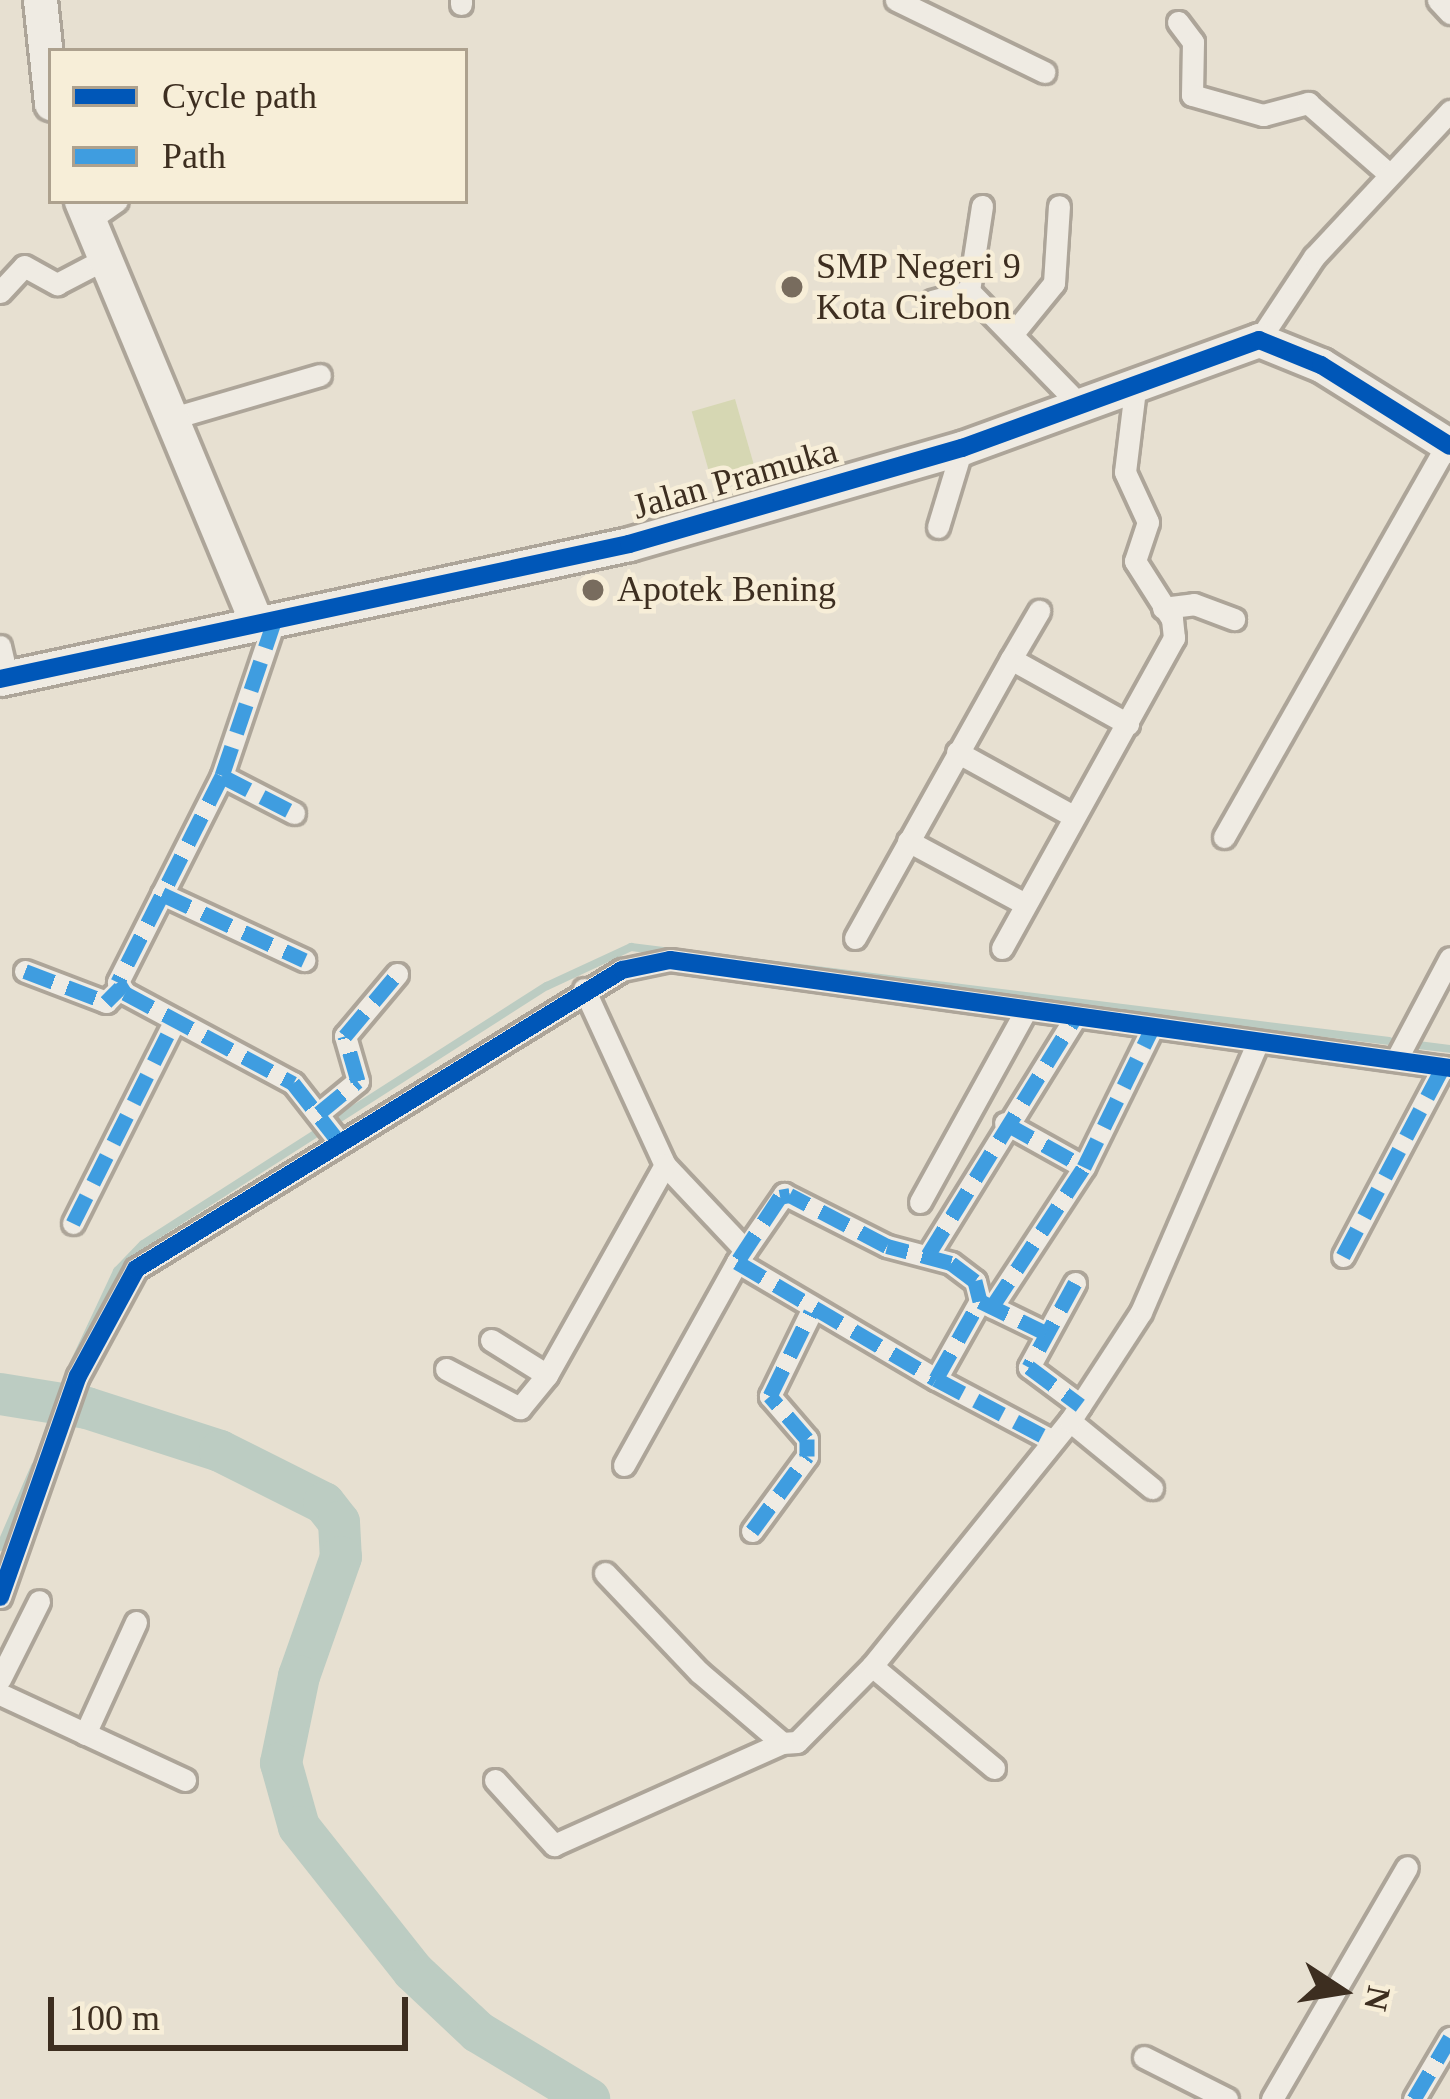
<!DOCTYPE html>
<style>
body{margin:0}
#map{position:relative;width:1450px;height:2099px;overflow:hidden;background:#e7e0d1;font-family:"Times New Roman",serif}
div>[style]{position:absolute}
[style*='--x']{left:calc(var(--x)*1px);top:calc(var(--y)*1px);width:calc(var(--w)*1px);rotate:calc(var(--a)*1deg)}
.green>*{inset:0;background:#d6d7b3;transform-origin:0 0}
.stream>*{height:8px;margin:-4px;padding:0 4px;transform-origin:4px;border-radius:4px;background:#bcccc2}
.river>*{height:42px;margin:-21px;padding:0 21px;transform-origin:21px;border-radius:21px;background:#bcccc2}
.roads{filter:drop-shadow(3px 0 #ada599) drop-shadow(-3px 0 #ada599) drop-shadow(0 3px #ada599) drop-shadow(0 -3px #ada599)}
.street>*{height:21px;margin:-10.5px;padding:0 10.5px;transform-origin:10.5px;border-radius:10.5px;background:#efebe3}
.secondary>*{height:33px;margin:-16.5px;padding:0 16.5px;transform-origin:16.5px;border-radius:16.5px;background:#efebe3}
.quiet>*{height:15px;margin-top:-7.5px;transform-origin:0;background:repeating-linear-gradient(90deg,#3f9de0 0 30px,transparent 0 45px)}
.cycleway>*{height:18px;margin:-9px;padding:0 9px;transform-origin:9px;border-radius:9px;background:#0057b8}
.dots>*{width:33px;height:33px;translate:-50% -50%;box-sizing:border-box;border:6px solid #f7eed8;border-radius:50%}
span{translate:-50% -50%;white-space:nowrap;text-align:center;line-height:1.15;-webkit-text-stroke:9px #f7eed8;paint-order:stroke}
.poi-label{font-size:36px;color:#3d2e20}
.left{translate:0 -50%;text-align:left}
.street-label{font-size:36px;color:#3d2e20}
.legend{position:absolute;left:48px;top:48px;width:420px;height:156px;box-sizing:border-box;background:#f7eed8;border:3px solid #ada18e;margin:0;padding:15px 21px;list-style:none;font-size:36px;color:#3d2e20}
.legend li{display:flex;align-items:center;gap:24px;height:60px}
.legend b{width:60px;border:3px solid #ada18e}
.north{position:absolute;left:1282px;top:1931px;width:120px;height:120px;-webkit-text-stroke:9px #f7eed8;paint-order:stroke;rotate:102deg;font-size:33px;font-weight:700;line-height:48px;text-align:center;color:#3d2e20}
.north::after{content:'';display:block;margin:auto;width:42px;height:54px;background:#3d2e20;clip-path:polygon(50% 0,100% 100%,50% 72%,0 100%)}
.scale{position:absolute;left:48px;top:1997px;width:360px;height:54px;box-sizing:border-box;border:6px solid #3d2e20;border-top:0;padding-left:15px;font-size:36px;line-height:42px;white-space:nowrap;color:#3d2e20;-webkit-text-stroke:9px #f7eed8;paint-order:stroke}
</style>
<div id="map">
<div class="green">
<div style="left:735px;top:399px;width:75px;height:45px;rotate:74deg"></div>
</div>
<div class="stream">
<div style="--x:1418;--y:1045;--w:32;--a:7"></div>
<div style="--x:74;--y:1363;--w:102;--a:-64.9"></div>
<div style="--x:117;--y:1271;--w:37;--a:-46"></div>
<div style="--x:143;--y:1244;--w:479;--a:-32.6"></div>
<div style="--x:547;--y:986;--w:93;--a:-24.9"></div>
<div style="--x:631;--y:947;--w:764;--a:7.07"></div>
<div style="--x:41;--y:1452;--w:80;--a:-70.2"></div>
<div style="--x:0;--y:1547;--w:88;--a:-66.6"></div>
</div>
<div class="river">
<div style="--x:0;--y:1394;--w:88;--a:9.1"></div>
<div style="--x:87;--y:1408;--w:140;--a:17.9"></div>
<div style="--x:220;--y:1451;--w:116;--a:26.6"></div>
<div style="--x:324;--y:1503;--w:24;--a:52"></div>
<div style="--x:339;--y:1522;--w:35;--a:87"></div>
<div style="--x:341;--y:1557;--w:126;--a:109.4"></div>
<div style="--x:299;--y:1676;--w:89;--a:101.7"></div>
<div style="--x:281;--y:1763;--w:66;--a:74.3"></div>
<div style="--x:299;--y:1827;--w:184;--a:51.6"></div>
<div style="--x:413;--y:1971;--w:89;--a:43.2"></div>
<div style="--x:478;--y:2032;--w:130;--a:31.1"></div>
</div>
<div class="roads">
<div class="street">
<div style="--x:896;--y:0;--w:165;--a:25.9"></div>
<div style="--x:1438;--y:0;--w:18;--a:47"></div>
<div style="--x:461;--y:4;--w:4;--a:-90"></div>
<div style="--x:1178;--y:22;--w:25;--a:53"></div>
<div style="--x:1193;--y:42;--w:53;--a:91.1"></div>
<div style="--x:1192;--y:95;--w:74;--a:15.7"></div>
<div style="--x:1263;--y:115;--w:47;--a:-14.9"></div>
<div style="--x:1308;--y:103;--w:108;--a:41.2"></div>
<div style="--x:982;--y:206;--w:86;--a:98.7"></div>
<div style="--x:969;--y:291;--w:156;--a:45.8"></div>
<div style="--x:88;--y:221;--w:35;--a:-35"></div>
<div style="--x:0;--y:292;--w:35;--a:-47"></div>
<div style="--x:24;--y:266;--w:38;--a:29"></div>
<div style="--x:57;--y:284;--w:52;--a:-27.6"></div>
<div style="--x:932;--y:301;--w:38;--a:-15"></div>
<div style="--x:1015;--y:331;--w:62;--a:-50.9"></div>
<div style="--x:1054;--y:283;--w:77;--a:-86.3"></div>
<div style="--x:1259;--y:340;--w:100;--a:-56.5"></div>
<div style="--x:1314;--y:257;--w:200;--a:-47"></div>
<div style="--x:173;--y:418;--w:153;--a:-16.3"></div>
<div style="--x:938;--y:527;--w:83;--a:-73.1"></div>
<div style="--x:1163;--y:608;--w:31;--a:-7"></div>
<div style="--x:1194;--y:604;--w:43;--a:20.6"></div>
<div style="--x:275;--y:619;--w:166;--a:108.7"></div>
<div style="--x:222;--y:776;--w:231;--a:116.8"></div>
<div style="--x:118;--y:982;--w:13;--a:58"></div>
<div style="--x:125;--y:993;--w:191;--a:28.2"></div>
<div style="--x:293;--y:1083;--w:76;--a:51.9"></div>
<div style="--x:0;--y:646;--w:32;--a:77"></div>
<div style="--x:1011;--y:659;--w:56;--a:-59.7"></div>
<div style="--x:957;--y:752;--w:132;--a:28.9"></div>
<div style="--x:222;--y:776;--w:81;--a:27.2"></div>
<div style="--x:1224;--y:837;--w:452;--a:-60.4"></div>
<div style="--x:908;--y:841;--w:133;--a:28.3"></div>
<div style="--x:162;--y:894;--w:157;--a:24.9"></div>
<div style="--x:855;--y:938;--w:320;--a:-60.8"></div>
<div style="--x:1011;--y:659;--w:134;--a:29.1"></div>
<div style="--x:1002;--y:948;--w:355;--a:-61"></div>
<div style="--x:1174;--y:638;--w:19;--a:-96"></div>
<div style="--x:1172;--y:619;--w:69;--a:-122.5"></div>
<div style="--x:1135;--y:561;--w:41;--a:-71.6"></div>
<div style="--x:1148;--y:522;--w:55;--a:-114.7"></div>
<div style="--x:1125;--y:472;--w:92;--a:-83.1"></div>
<div style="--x:25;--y:971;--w:87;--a:20.9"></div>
<div style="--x:106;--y:1002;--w:20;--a:-45"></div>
<div style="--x:584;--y:989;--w:194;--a:65.3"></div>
<div style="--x:665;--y:1165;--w:117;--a:46.7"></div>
<div style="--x:1396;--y:1060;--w:115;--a:-62.1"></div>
<div style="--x:319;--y:1113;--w:50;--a:-39.4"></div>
<div style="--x:358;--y:1081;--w:47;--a:-106.1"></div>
<div style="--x:345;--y:1036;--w:81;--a:-50"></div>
<div style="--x:1005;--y:1123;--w:90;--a:29.1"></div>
<div style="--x:920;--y:1202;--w:217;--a:-61.1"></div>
<div style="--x:73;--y:1223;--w:227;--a:-63.3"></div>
<div style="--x:928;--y:1255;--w:279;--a:-58.2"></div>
<div style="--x:1343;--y:1256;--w:214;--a:-62.1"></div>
<div style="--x:737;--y:1262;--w:231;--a:30.5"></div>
<div style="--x:936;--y:1379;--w:90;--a:-60.6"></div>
<div style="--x:980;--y:1301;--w:73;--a:25.9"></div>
<div style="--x:1075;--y:1283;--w:96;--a:118.7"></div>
<div style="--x:1029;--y:1367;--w:64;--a:36.7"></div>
<div style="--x:992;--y:1307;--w:168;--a:-56.7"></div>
<div style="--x:1084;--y:1167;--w:152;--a:-63.8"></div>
<div style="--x:491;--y:1340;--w:66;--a:32"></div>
<div style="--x:446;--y:1369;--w:84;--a:27.8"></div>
<div style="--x:520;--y:1408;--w:43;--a:-50.7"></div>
<div style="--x:547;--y:1375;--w:241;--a:-60.7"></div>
<div style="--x:936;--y:1379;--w:132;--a:27.9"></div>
<div style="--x:1070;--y:1421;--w:106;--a:39.3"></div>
<div style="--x:624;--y:1465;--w:232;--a:-60.9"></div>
<div style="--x:737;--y:1262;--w:83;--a:-55.3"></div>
<div style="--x:784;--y:1194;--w:115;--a:26.8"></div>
<div style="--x:887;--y:1246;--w:66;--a:14.9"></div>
<div style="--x:951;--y:1263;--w:30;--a:37"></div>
<div style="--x:975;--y:1281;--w:21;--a:76"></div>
<div style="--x:752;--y:1531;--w:93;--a:-53.7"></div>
<div style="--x:807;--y:1456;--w:17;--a:-90"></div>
<div style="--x:807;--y:1439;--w:57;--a:-130.7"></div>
<div style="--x:770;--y:1396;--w:93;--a:-64"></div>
<div style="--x:605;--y:1573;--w:137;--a:46.5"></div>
<div style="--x:699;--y:1672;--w:109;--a:40.5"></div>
<div style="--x:782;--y:1743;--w:15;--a:-4"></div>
<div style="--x:797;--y:1742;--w:107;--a:-45.4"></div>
<div style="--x:872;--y:1666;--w:315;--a:-51.1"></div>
<div style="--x:1070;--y:1421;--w:130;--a:-56.9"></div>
<div style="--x:1141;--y:1312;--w:294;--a:-66.6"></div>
<div style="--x:0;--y:1597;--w:234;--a:-70.6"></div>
<div style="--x:78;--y:1376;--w:122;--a:-61.5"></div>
<div style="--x:136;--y:1269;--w:571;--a:-31.6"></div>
<div style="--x:622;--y:970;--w:49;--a:-11.8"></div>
<div style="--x:670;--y:960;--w:787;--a:7.88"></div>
<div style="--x:872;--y:1666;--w:159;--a:39.9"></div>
<div style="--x:0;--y:1679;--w:87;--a:-63.4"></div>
<div style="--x:0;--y:1694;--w:204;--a:24.9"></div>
<div style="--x:85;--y:1734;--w:123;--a:-65.5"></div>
<div style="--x:495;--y:1780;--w:88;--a:47.8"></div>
<div style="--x:554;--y:1845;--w:250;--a:-24.1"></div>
<div style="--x:1144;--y:2057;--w:93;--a:26.8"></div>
<div style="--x:1272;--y:2099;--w:268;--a:-59.8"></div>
<div style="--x:1414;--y:2099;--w:71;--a:-59.5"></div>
</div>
<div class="secondary">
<div style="--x:40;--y:0;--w:104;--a:83.9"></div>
<div style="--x:81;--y:201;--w:455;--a:67.4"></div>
<div style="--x:0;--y:679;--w:643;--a:-12.11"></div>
<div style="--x:629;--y:544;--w:347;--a:-16.1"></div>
<div style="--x:962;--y:448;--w:316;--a:-20"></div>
<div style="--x:1259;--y:340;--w:67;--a:22"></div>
<div style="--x:1321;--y:365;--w:152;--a:32.1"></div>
</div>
</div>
<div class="quiet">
<div style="--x:275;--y:619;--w:166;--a:108.7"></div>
<div style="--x:222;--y:776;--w:231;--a:116.8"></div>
<div style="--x:118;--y:982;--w:13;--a:58"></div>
<div style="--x:125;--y:993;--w:191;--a:28.2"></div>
<div style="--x:293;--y:1083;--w:76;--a:51.9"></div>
<div style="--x:222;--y:776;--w:81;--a:27.2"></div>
<div style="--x:162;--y:894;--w:157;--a:24.9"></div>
<div style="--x:25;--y:971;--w:87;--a:20.9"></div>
<div style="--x:106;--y:1002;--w:20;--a:-45"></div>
<div style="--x:319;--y:1113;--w:50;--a:-39.4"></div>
<div style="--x:358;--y:1081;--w:47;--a:-106.1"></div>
<div style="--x:345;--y:1036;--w:81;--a:-50"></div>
<div style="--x:1005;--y:1123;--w:90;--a:29.1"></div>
<div style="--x:73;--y:1223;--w:227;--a:-63.3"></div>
<div style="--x:928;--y:1255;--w:279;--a:-58.2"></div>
<div style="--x:1343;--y:1256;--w:214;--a:-62.1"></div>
<div style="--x:1075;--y:1283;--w:96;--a:118.7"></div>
<div style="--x:1029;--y:1367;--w:64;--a:36.7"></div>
<div style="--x:980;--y:1301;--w:21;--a:-104"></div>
<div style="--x:975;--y:1281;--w:30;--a:-143"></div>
<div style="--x:951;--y:1263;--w:66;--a:-165.1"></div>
<div style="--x:887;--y:1246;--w:110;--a:-152.3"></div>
<div style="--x:790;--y:1195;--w:10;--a:169"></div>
<div style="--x:780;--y:1197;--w:78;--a:123.5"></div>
<div style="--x:737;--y:1262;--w:231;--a:30.5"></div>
<div style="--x:936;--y:1379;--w:90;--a:-60.6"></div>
<div style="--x:980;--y:1301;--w:73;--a:25.9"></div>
<div style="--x:992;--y:1307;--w:168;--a:-56.7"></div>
<div style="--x:1084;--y:1167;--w:152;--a:-63.8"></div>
<div style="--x:936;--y:1379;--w:132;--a:27.9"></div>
<div style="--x:752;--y:1531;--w:93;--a:-53.7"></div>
<div style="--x:807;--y:1456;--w:17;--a:-90"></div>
<div style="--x:807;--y:1439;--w:57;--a:-130.7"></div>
<div style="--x:770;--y:1396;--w:93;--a:-64"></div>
<div style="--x:1414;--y:2099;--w:71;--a:-59.5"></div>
</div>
<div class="cycleway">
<div style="--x:0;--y:679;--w:643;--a:-12.11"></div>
<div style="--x:629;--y:544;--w:347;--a:-16.1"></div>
<div style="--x:962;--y:448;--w:316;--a:-20"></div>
<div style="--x:1259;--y:340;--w:67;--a:22"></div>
<div style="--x:1321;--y:365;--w:152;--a:32.1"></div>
<div style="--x:0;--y:1597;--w:234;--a:-70.6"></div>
<div style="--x:78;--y:1376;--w:122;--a:-61.5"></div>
<div style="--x:136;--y:1269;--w:571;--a:-31.6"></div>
<div style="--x:622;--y:970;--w:49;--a:-11.8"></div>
<div style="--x:670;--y:960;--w:787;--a:7.88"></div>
</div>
<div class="dots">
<div style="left:792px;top:287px;background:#786c5e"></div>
<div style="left:593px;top:590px;background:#786c5e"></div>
</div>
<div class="poi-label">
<span class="left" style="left:816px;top:287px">SMP Negeri 9<br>Kota Cirebon</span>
<span class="left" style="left:617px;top:590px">Apotek Bening</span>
</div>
<div class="street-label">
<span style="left:735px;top:479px;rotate:-16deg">Jalan Pramuka</span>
</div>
<ul class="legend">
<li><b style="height:15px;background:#0057b8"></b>Cycle path</li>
<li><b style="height:15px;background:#3f9de0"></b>Path</li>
</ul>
<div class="north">N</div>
<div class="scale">100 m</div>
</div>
